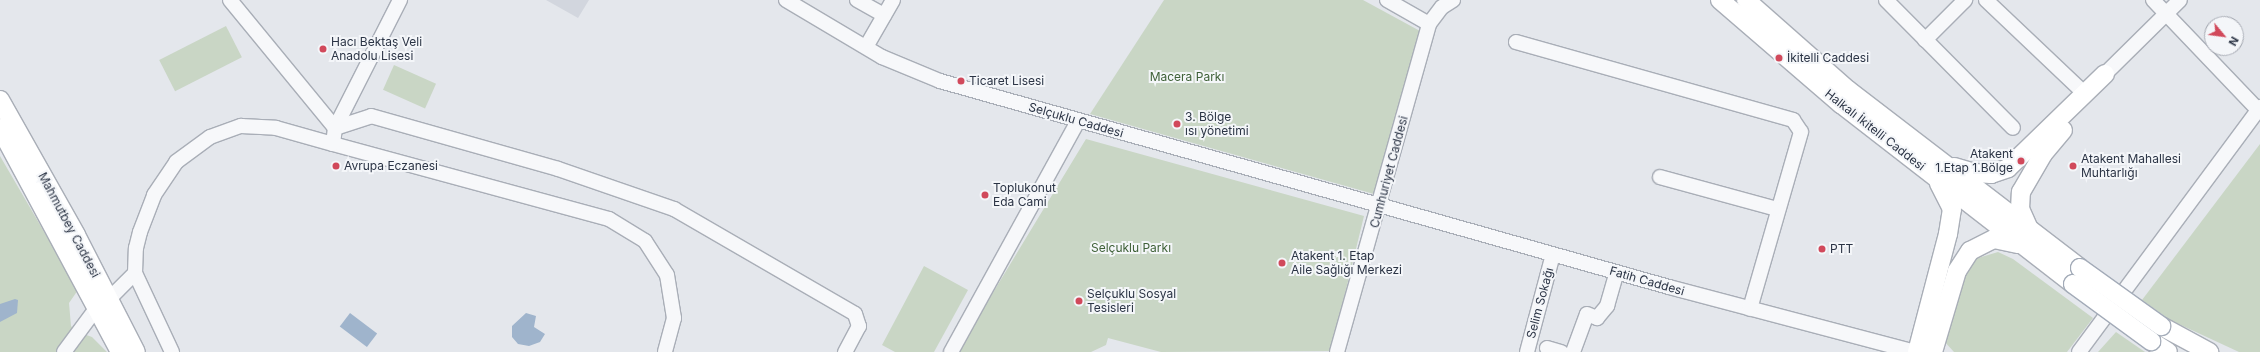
<!DOCTYPE html>
<meta charset="utf-8">
<style>
body{margin:0}
#map{position:relative;width:2260px;height:352px;overflow:hidden;background:#e4e7ec;font-family:Inter,sans-serif}
div>[style]{position:absolute}
[style*='--x']{left:calc(var(--x)*1px);top:calc(var(--y)*1px);width:calc(var(--w)*1px);rotate:calc(var(--a)*1deg)}
.built>*{inset:0;background:#d2d6de}
.green>*{inset:0;background:#c9d6c5;transform-origin:0 0}
.water>*{inset:0;background:#9fb4cc;transform-origin:0 0}
.roads{filter:drop-shadow(1px 0 #a9aeb7) drop-shadow(-1px 0 #a9aeb7) drop-shadow(0 1px #a9aeb7) drop-shadow(0 -1px #a9aeb7)}
.minor>*{height:14px;margin:-7px;padding:0 7px;transform-origin:7px;border-radius:7px;background:#f7f8fa}
.major>*{height:18px;margin:-9px;padding:0 9px;transform-origin:9px;border-radius:9px;background:#fff}
.bridges{filter:drop-shadow(1px 0 #a3abb8) drop-shadow(-1px 0 #a3abb8) drop-shadow(0 1px #a3abb8) drop-shadow(0 -1px #a3abb8)}
.major-bridge>*{height:18px;margin:-9px;padding:0 9px;transform-origin:9px;border-radius:9px;background:#fff}
.dots>*{width:11px;height:11px;translate:-50% -50%;box-sizing:border-box;border:2px solid #f4f6f9;border-radius:50%}
span{translate:-50% -50%;white-space:nowrap;text-align:center;line-height:1.15;-webkit-text-stroke:4px #f4f6f9;paint-order:stroke}
.poi-label{font-size:12px;color:#2b3445}
.left{translate:0 -50%;text-align:left}
.right{translate:-100% -50%;text-align:right}
.park-label{font-size:12px;color:#3f6138}
.street-label{font-size:12px;color:#2b3445}
.north{position:absolute;left:2204px;top:16px;width:40px;height:40px;box-sizing:border-box;background:#f4f6f9;border:1px solid #a4a8b1;border-radius:50%;rotate:119deg;font-size:11px;font-weight:700;line-height:16px;text-align:center;color:#2b3445}
.north::after{content:'';display:block;margin:auto;width:14px;height:18px;background:#d1495b;clip-path:polygon(50% 0,100% 100%,50% 72%,0 100%)}
</style>
<div id="map">
<div class="built">
<div style="clip-path:polygon(546px 0,589px 0,578px 18px)"></div>
</div>
<div class="green">
<div style="clip-path:polygon(1164px 0,1363px 0,1420px 31px,1374px 194px,1090px 114px)"></div>
<div style="left:226px;top:26px;width:35px;height:75px;rotate:63deg"></div>
<div style="left:394px;top:65px;width:46px;height:27px;rotate:24deg"></div>
<div style="clip-path:polygon(1086px 139px,1364px 216px,1331px 351px,1161px 352px,1108px 338px,1106px 345px,1091px 352px,957px 352px)"></div>
<div style="clip-path:polygon(2260px 144px,2260px 352px,2239px 352px,2170px 320px,2142px 300px)"></div>
<div style="clip-path:polygon(0 156px,78px 290px,69px 303px,71px 326px,75px 331px,92px 337px,107px 352px,0 352px)"></div>
<div style="clip-path:polygon(1998px 252px,2013px 259px,2093px 318px,2067px 352px,1954px 352px,1943px 340px,1967px 267px,1978px 258px)"></div>
<div style="clip-path:polygon(924px 266px,968px 290px,934px 352px,895px 352px,882px 345px)"></div>
<div style="clip-path:polygon(2116px 332px,2145px 352px,2098px 352px)"></div>
</div>
<div class="water">
<div style="clip-path:polygon(15px 299px,18px 300px,17px 313px,0 322px,0 304px)"></div>
<div style="left:350px;top:313px;width:34px;height:17px;rotate:37deg"></div>
<div style="clip-path:polygon(526px 313px,536px 316px,534px 327px,545px 334px,540px 342px,529px 346px,518px 344px,512px 337px,512px 326px)"></div>
</div>
<div class="roads">
<div class="minor">
<div style="--x:230;--y:0;--w:166;--a:50.6"></div>
<div style="--x:335;--y:128;--w:144;--a:-63.1"></div>
<div style="--x:786;--y:0;--w:112;--a:30.7"></div>
<div style="--x:882;--y:57;--w:63;--a:22.5"></div>
<div style="--x:940;--y:81;--w:758;--a:15.78"></div>
<div style="--x:1669;--y:287;--w:254;--a:14.8"></div>
<div style="--x:857;--y:0;--w:31;--a:29"></div>
<div style="--x:1387;--y:0;--w:48;--a:29.7"></div>
<div style="--x:1886;--y:0;--w:180;--a:45.2"></div>
<div style="--x:1986;--y:0;--w:135;--a:43.5"></div>
<div style="--x:2153;--y:0;--w:152;--a:46.3"></div>
<div style="--x:1925;--y:40;--w:57;--a:-45"></div>
<div style="--x:1516;--y:42;--w:288;--a:15.7"></div>
<div style="--x:1793;--y:120;--w:14;--a:56"></div>
<div style="--x:1801;--y:132;--w:184;--a:106.1"></div>
<div style="--x:866;--y:47;--w:54;--a:-60.1"></div>
<div style="--x:2105;--y:74;--w:105;--a:-44.6"></div>
<div style="--x:333;--y:144;--w:286;--a:15.2"></div>
<div style="--x:609;--y:219;--w:42;--a:31.4"></div>
<div style="--x:645;--y:241;--w:40;--a:57.1"></div>
<div style="--x:667;--y:275;--w:44;--a:80.8"></div>
<div style="--x:674;--y:318;--w:35;--a:105"></div>
<div style="--x:1660;--y:177;--w:121;--a:15.3"></div>
<div style="--x:109;--y:299;--w:37;--a:-45"></div>
<div style="--x:1547;--y:348;--w:15;--a:16"></div>
<div style="--x:64;--y:352;--w:57;--a:-53.5"></div>
<div style="--x:172;--y:352;--w:87;--a:-115.1"></div>
<div style="--x:135;--y:273;--w:25;--a:-88"></div>
<div style="--x:136;--y:248;--w:16;--a:-76"></div>
<div style="--x:140;--y:232;--w:40;--a:-69"></div>
<div style="--x:154;--y:195;--w:40;--a:-56"></div>
<div style="--x:176;--y:162;--w:42;--a:-36.3"></div>
<div style="--x:210;--y:137;--w:33;--a:-20"></div>
<div style="--x:241;--y:126;--w:35;--a:3"></div>
<div style="--x:276;--y:128;--w:59;--a:15.7"></div>
<div style="--x:333;--y:144;--w:16;--a:-83"></div>
<div style="--x:335;--y:128;--w:38;--a:-18"></div>
<div style="--x:371;--y:116;--w:194;--a:15.8"></div>
<div style="--x:558;--y:169;--w:123;--a:19"></div>
<div style="--x:674;--y:209;--w:209;--a:30.1"></div>
<div style="--x:855;--y:314;--w:13;--a:72"></div>
<div style="--x:859;--y:326;--w:30;--a:118"></div>
<div style="--x:951;--y:352;--w:264;--a:-61.2"></div>
<div style="--x:1337;--y:352;--w:341;--a:-74.3"></div>
<div style="--x:1429;--y:24;--w:21;--a:-53"></div>
<div style="--x:1442;--y:7;--w:13;--a:-32"></div>
<div style="--x:1527;--y:352;--w:101;--a:-75.1"></div>
<div style="--x:1573;--y:352;--w:40;--a:-69.8"></div>
<div style="--x:1587;--y:314;--w:11;--a:22"></div>
<div style="--x:1597;--y:318;--w:16;--a:-50"></div>
<div style="--x:1607;--y:306;--w:35;--a:-74"></div>
<div style="--x:2079;--y:352;--w:305;--a:-53.5"></div>
</div>
<div class="major">
<div style="--x:1720;--y:0;--w:160;--a:40.7"></div>
<div style="--x:1841;--y:104;--w:294;--a:37.8"></div>
<div style="--x:1746;--y:0;--w:136;--a:41.4"></div>
<div style="--x:1848;--y:90;--w:292;--a:37.5"></div>
<div style="--x:0;--y:100;--w:155;--a:60.6"></div>
<div style="--x:76;--y:235;--w:131;--a:62.9"></div>
<div style="--x:0;--y:128;--w:254;--a:61.8"></div>
<div style="--x:1954;--y:167;--w:22;--a:16"></div>
<div style="--x:1975;--y:173;--w:16;--a:4"></div>
<div style="--x:1991;--y:174;--w:18;--a:-19"></div>
<div style="--x:2008;--y:168;--w:135;--a:-44.1"></div>
<div style="--x:2029;--y:229;--w:22;--a:-114"></div>
<div style="--x:2020;--y:209;--w:17;--a:-87"></div>
<div style="--x:2021;--y:192;--w:44;--a:-59.9"></div>
<div style="--x:2043;--y:154;--w:31;--a:-50"></div>
<div style="--x:2161;--y:326;--w:55;--a:28.4"></div>
<div style="--x:2151;--y:341;--w:20;--a:33"></div>
<div style="--x:1917;--y:352;--w:122;--a:-75.3"></div>
<div style="--x:1948;--y:234;--w:25;--a:-81"></div>
<div style="--x:1952;--y:209;--w:29;--a:-117"></div>
<div style="--x:1933;--y:352;--w:84;--a:-73.5"></div>
<div style="--x:1957;--y:271;--w:24;--a:-57"></div>
<div style="--x:1970;--y:251;--w:27;--a:-27"></div>
<div style="--x:1994;--y:239;--w:24;--a:12"></div>
</div>
</div>
<div class="bridges">
<div class="major-bridge">
<div style="--x:2080;--y:268;--w:100;--a:35.6"></div>
<div style="--x:2073;--y:284;--w:97;--a:36.2"></div>
</div>
</div>
<div class="dots">
<div style="left:323px;top:49px;background:#d1495b"></div>
<div style="left:1779px;top:58px;background:#d1495b"></div>
<div style="left:961px;top:81px;background:#d1495b"></div>
<div style="left:1177px;top:124px;background:#d1495b"></div>
<div style="left:2021px;top:161px;background:#d1495b"></div>
<div style="left:336px;top:166px;background:#d1495b"></div>
<div style="left:2073px;top:166px;background:#d1495b"></div>
<div style="left:985px;top:195px;background:#d1495b"></div>
<div style="left:1822px;top:249px;background:#d1495b"></div>
<div style="left:1282px;top:263px;background:#d1495b"></div>
<div style="left:1079px;top:301px;background:#d1495b"></div>
</div>
<div class="poi-label">
<span class="left" style="left:331px;top:49px">Hacı Bektaş Veli<br>Anadolu Lisesi</span>
<span class="left" style="left:1787px;top:58px">İkitelli Caddesi</span>
<span class="left" style="left:969px;top:81px">Ticaret Lisesi</span>
<span class="left" style="left:1185px;top:124px">3. Bölge<br>ısı yönetimi</span>
<span class="right" style="left:2013px;top:161px">Atakent<br>1.Etap 1.Bölge</span>
<span class="left" style="left:2081px;top:166px">Atakent Mahallesi<br>Muhtarlığı</span>
<span class="left" style="left:344px;top:166px">Avrupa Eczanesi</span>
<span class="left" style="left:993px;top:195px">Toplukonut<br>Eda Cami</span>
<span class="left" style="left:1830px;top:249px">PTT</span>
<span class="left" style="left:1291px;top:263px">Atakent 1. Etap<br>Aile Sağlığı Merkezi</span>
<span class="left" style="left:1087px;top:301px">Selçuklu Sosyal<br>Tesisleri</span>
</div>
<div class="park-label">
<span style="left:1187px;top:77px">Macera Parkı</span>
<span style="left:1131px;top:248px">Selçuklu Parkı</span>
</div>
<div class="street-label">
<span style="left:1076px;top:120px;rotate:16deg">Selçuklu Caddesi</span>
<span style="left:1875px;top:130px;rotate:38deg">Halkalı İkitelli Caddesi</span>
<span style="left:1389px;top:172px;rotate:-75deg">Cumhuriyet Caddesi</span>
<span style="left:69px;top:225px;rotate:62deg">Mahmutbey Caddesi</span>
<span style="left:1647px;top:281px;rotate:16deg">Fatih Caddesi</span>
<span style="left:1540px;top:303px;rotate:-75deg">Selim Sokağı</span>
</div>
<div class="north">N</div>
</div>
